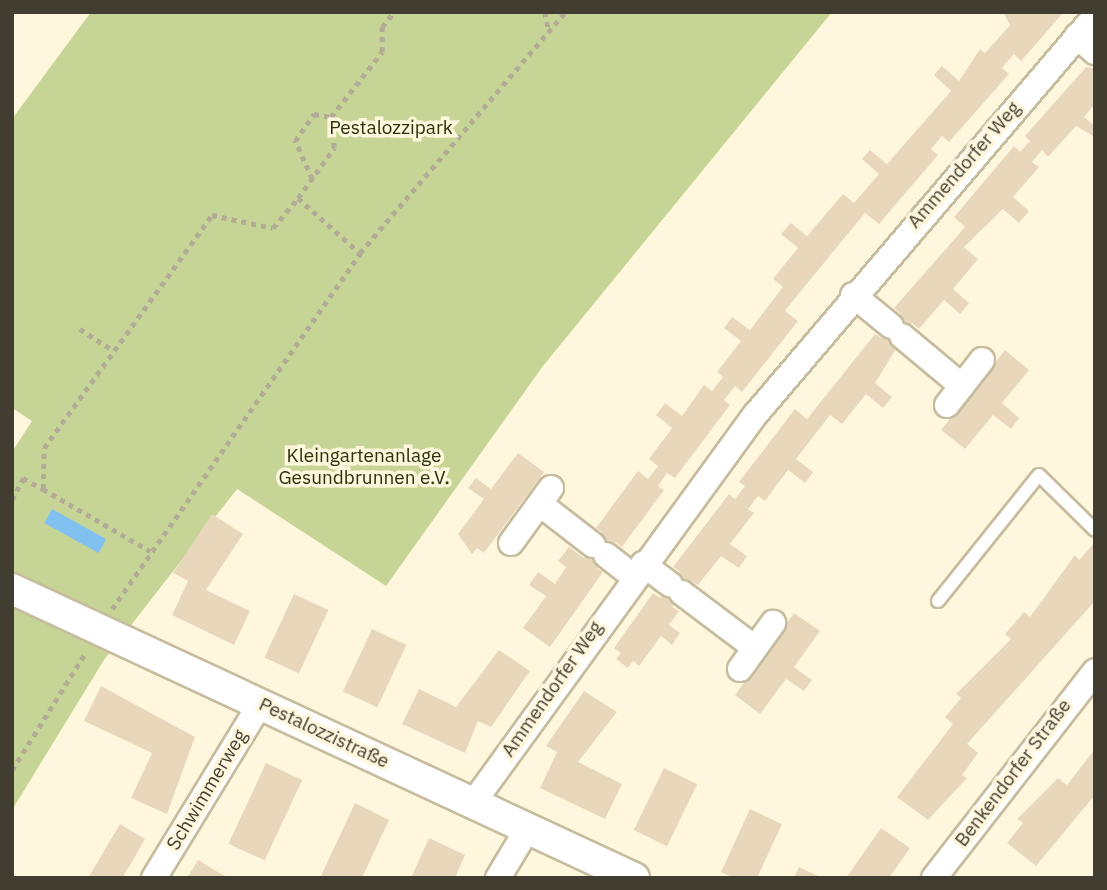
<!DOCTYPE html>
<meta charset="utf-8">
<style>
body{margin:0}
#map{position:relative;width:1107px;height:890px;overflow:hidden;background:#fff7dd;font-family:"IBM Plex Sans",sans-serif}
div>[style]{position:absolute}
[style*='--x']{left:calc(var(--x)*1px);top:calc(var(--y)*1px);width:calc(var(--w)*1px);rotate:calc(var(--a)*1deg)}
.green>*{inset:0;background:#c6d595}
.water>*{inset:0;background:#80c1f1;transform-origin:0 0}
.building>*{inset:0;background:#e9d7bb;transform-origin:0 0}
.path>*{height:4.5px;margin-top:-2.25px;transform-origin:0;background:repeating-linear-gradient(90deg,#b2ac97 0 5px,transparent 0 10px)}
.roads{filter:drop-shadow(2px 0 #c6bc9e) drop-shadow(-2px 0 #c6bc9e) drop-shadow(0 2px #c6bc9e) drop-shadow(0 -2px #c6bc9e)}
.service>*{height:12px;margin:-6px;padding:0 6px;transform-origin:6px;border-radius:6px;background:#fff}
.minor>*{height:24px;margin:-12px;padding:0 12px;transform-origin:12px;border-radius:12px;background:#fff}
.tertiary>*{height:30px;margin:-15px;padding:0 15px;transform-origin:15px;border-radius:15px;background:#fff}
span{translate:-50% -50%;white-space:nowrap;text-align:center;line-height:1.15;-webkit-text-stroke:7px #fff7dd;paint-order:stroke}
.park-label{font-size:19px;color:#2b320b}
.street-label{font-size:19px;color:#413d30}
.frame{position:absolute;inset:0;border:14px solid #413d30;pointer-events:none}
</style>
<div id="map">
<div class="green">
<div style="clip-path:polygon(91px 12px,832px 12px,543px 366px,386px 586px,237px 489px,104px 660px,12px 810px,12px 452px,32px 421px,12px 408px,12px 119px)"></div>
</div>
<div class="water">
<div style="left:52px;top:509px;width:62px;height:16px;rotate:29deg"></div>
</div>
<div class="building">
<div style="clip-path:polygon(1003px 12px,1064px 12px,1021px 61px,1014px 54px,1002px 68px,1009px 74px,949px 142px,942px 136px,931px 149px,938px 155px,879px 224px,865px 213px,796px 297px,785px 311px,798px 321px,742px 392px,735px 386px,724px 400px,730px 405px,675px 478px,667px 473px,658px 486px,664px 490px,622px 547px,615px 542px,597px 568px,603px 572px,550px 647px,523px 628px,546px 596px,529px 585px,538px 572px,555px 584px,566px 567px,558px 561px,569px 547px,584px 558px,602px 532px,596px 528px,638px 471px,648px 479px,658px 466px,649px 459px,672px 428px,656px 415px,665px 403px,682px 416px,704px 385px,712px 391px,723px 377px,717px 372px,741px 341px,724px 328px,732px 317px,750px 330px,783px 287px,773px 279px,798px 248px,781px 234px,791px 223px,807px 236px,843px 194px,854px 203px,879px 174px,862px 159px,870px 150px,887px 164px,951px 91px,934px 75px,942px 66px,959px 81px,980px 49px,985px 53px,1010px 25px)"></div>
<div style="clip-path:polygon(1086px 67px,1095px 69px,1095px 104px,1084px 117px,1095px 126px,1095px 137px,1076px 126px,1048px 157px,1042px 150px,1032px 162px,1039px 167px,1013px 197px,1029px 211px,1019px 223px,1003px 209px,964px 247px,978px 259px,953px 289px,969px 303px,960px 314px,944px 300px,919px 329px,912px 323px,875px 383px,892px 397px,883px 408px,866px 394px,842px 424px,830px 415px,796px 459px,813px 472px,805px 483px,788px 470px,765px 501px,758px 496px,748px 509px,754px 513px,730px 544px,747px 556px,739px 568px,721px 556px,698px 585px,691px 581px,672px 607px,679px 611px,669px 625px,680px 633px,672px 645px,661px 636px,639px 666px,633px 661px,628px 668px,616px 659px,621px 653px,614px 648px,653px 593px,661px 598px,680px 572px,673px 567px,729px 494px,735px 499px,745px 486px,739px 482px,795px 409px,807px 419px,875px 334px,881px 338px,901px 314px,894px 308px,965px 227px,954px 217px,1014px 146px,1020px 152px,1030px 141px,1025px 136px)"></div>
<div style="clip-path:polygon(1005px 350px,1029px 370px,1002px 403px,1019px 418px,1011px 429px,993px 415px,965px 449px,941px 430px)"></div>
<div style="clip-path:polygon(518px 453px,544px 472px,484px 553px,477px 548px,472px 554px,458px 534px,484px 499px,468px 488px,476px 478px,491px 489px)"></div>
<div style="clip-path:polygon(212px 514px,243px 534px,206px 590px,250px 611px,234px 645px,172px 615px,188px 581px,173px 573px)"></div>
<div style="clip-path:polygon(1095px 542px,1095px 601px,967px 744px,978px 753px,962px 775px,967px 778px,928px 820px,897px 797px,953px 724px,945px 717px,961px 698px,956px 694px,1011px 639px,1005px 634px,1024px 612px,1030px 617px,1075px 555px,1079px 560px)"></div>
<div style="left:294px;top:594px;width:38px;height:70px;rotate:25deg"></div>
<div style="clip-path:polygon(794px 613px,820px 631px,794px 667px,812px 680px,804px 691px,786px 679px,760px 714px,735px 695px)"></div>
<div style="left:372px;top:629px;width:38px;height:69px;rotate:25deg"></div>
<div style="clip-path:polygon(499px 650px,530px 671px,491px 727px,478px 721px,465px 753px,402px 724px,419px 689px,456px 707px)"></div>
<div style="clip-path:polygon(101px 686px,195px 737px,167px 814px,131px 798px,152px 753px,84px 721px)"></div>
<div style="clip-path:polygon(584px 691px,617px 712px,578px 762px,622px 784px,605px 819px,540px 788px,557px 752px,546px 746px)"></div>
<div style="clip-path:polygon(1095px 749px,1095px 795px,1036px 866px,1007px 843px,1023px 823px,1017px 819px,1058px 778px,1067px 785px)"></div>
<div style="left:266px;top:763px;width:40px;height:89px;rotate:25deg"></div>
<div style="left:664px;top:768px;width:37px;height:69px;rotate:26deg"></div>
<div style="clip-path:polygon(355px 803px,389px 820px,362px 878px,320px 878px)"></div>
<div style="clip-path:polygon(750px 809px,782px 824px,757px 878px,734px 878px,721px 872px)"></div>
<div style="clip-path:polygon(120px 824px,145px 839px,132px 862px,122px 878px,88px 878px)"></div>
<div style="clip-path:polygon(881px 828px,910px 848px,889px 878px,846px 878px)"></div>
<div style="clip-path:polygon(429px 838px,465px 855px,455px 878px,411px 878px)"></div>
<div style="clip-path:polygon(198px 860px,228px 878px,187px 878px)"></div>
<div style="clip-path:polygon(799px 867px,822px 878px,794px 878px)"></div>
</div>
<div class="path">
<div style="--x:545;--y:12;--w:20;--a:79"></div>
<div style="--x:312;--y:179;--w:42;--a:-114.1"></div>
<div style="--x:295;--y:141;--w:33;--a:-55"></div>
<div style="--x:314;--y:114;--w:17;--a:10"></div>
<div style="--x:298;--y:198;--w:83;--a:41.6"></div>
<div style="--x:80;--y:329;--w:40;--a:32.9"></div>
<div style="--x:43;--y:489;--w:124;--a:30.1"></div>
<div style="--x:12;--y:500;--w:25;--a:-63"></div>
<div style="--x:23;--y:478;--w:23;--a:29"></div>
<div style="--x:43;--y:489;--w:41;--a:-88.6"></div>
<div style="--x:44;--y:448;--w:287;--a:-54.2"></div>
<div style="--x:212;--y:215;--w:62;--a:12"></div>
<div style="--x:273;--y:228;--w:39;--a:-50"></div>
<div style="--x:298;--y:198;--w:62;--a:-54.2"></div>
<div style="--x:334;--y:148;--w:31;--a:-96"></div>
<div style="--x:331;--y:117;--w:83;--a:-51.9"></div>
<div style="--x:382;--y:52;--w:25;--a:-90"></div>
<div style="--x:382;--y:27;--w:19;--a:-51"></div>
<div style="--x:112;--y:609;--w:434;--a:-55.1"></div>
<div style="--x:360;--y:253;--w:316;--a:-49.6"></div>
<div style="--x:12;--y:770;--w:139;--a:-57.9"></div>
</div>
<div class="roads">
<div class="service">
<div style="--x:938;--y:601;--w:161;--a:-51.3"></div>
<div style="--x:1039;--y:475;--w:78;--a:44.5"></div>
</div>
<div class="minor">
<div style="--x:1077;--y:36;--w:24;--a:42"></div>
<div style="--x:853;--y:295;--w:49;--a:39.2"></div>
<div style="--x:902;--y:336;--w:78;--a:39.8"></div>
<div style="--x:947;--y:405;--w:57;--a:-52.1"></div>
<div style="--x:540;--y:504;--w:67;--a:37.7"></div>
<div style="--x:511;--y:543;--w:68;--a:-54"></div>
<div style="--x:606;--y:555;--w:34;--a:38"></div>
<div style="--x:643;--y:564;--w:34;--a:37"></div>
<div style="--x:682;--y:593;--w:91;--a:37"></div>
<div style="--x:740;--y:669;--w:57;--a:-54.3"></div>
<div style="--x:473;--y:803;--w:480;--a:-54"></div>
<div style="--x:755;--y:415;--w:524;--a:-49.56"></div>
<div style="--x:154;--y:878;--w:205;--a:-58.6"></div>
<div style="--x:498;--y:878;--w:58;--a:-59"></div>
<div style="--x:934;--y:878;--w:262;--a:-52.1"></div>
</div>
<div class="tertiary">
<div style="--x:12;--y:589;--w:686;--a:24.92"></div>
</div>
</div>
<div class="park-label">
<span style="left:391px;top:128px">Pestalozzipark</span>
<span style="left:364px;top:467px">Kleingartenanlage<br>Gesundbrunnen e.V.</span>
</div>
<div class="street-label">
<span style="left:964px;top:165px;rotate:-49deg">Ammendorfer Weg</span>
<span style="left:552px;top:689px;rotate:-55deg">Ammendorfer Weg</span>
<span style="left:324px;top:733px;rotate:25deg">Pestalozzistraße</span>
<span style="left:1013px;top:773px;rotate:-53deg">Benkendorfer Straße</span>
<span style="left:207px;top:790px;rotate:-59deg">Schwimmerweg</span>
</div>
<div class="frame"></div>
</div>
